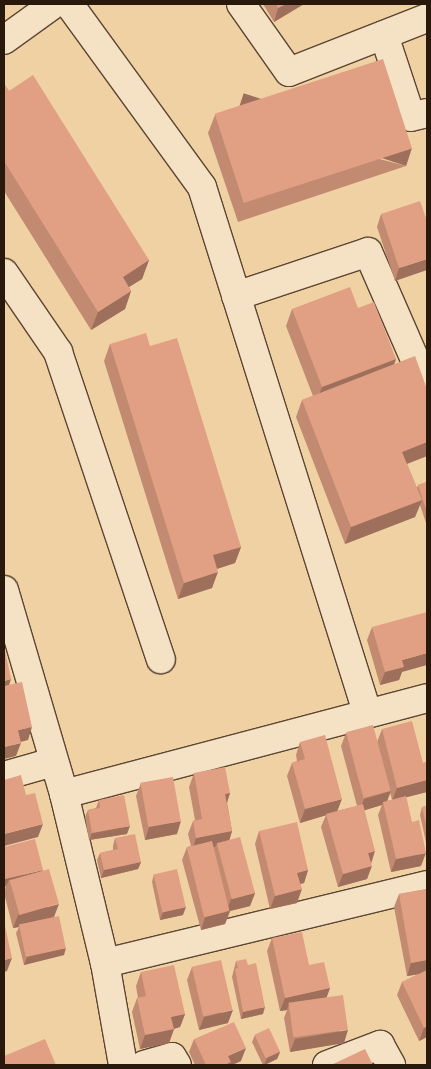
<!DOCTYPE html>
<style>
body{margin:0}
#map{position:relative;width:431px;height:1069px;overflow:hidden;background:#f0d1a4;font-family:"Old Standard TT",serif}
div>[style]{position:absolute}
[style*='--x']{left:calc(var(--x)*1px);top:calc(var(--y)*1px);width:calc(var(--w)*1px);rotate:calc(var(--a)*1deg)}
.roads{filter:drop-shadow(1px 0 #5b4632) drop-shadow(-1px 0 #5b4632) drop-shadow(0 1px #5b4632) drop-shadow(0 -1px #5b4632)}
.minor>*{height:28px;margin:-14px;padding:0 14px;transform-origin:14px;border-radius:14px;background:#f5e1c4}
.wall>*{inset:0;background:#c28a71}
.shaded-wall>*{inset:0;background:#9e705c;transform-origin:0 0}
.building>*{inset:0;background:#e1a083;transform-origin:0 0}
span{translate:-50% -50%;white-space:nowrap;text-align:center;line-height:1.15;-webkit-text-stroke:5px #f5e1c4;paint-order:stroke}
.frame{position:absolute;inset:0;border:5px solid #29180c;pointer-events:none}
</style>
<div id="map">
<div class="roads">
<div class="minor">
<div style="--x:69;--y:4;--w:226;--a:54"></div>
<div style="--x:202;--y:187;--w:550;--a:72.55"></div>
<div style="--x:241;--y:4;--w:83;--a:54.8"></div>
<div style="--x:289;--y:72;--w:148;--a:-21.4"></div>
<div style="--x:384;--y:35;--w:86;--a:71.8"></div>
<div style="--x:411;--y:117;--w:16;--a:-14"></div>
<div style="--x:4;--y:40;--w:62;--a:-35.8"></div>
<div style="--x:4;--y:273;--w:96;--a:55.6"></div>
<div style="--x:58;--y:352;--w:324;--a:71.5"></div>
<div style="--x:236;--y:296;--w:139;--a:-18.4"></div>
<div style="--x:368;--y:252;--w:147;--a:66.4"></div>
<div style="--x:4;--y:590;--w:213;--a:73.6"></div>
<div style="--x:64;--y:794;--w:174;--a:76.4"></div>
<div style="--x:105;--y:963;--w:104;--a:80"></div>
<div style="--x:4;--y:776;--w:51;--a:-15.9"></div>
<div style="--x:64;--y:794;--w:375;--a:-14.8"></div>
<div style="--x:105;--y:963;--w:331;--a:-13.6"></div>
<div style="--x:144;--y:1065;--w:29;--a:-16"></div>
<div style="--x:172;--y:1057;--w:9;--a:58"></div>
<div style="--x:327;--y:1065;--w:57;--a:-20.7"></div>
<div style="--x:380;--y:1045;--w:23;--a:61"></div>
</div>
</div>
<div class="wall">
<div style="clip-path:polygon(263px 4px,304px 4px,274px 22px)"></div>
<div style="clip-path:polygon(4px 84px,9px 91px,149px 260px,142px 279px,129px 287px,131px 291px,125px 309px,91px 330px,4px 191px)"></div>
<div style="clip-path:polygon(215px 115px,406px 166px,238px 222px,208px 133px)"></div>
<div style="clip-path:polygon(381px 214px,427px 221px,395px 281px,377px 227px)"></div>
<div style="clip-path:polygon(358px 308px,396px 359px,394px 364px,427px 389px,427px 456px,407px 464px,417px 488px,418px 485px,427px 482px,427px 523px,426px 523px,420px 505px,415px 517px,345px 544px,296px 417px,302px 400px,313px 396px,286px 326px,292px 309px)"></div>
<div style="clip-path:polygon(110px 344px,150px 346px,241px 547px,235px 563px,217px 569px,212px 588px,178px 599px,104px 361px)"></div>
<div style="clip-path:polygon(372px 627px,402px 672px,399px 680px,380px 685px,367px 640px)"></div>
<div style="clip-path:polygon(evenodd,382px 729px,423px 763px,427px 762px,427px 792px,406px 797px,421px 866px,391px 872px,378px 815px,382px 805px,364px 810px,371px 863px,367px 879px,338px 887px,321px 827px,326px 815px,300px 823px,287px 776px,292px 763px,297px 761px,296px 755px,300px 742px,337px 811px,357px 806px,341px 746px,346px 733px,377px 742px,382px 729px,390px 792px,392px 800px,387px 801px,390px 792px)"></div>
<div style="clip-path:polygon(194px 773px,230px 793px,227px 802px,232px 831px,229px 840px,255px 893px,250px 906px,230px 911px,225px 924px,201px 930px,182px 860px,187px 847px,191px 846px,188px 834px,193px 821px,195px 820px,189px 787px)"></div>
<div style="clip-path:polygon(141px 783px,177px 834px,145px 840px,136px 796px)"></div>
<div style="clip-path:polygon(99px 800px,127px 834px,89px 840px,85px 817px,88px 810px,96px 808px)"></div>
<div style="clip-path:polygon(427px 806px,427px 847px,420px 815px,422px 807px)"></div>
<div style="clip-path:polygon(259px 831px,308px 870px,304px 883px,300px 884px,297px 903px,270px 909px,255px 844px)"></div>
<div style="clip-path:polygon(115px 838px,141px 862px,138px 869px,101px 878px,97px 860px,100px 853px,113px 850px,113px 846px)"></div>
<div style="clip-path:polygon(4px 847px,54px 917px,64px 955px,24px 965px,16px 933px,19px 927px,13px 928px,4px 893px,6px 886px,4px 887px)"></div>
<div style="clip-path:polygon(154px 874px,183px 915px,160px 920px,152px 882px)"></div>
<div style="clip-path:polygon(427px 889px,427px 1037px,419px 1041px,397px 995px,402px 982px,419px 974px,407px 976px,394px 907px,399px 894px)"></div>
<div style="clip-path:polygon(272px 938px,309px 965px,330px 988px,326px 998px,344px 1043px,290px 1052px,284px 1018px,287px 1010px,280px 1011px,267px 951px)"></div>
<div style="clip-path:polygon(236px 961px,248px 965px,263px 1014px,241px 1019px,232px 977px)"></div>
<div style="clip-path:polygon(192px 967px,228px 1023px,199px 1030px,187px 980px)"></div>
<div style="clip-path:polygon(141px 972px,185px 1014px,180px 1027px,174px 1029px,169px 1043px,140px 1049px,132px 1012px,137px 998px,138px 998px,136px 986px)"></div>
<div style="clip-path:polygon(255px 1035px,280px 1052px,277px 1059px,265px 1065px,263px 1065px,252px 1042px)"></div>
<div style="clip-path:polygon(194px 1039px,241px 1061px,232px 1065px,195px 1065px,189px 1052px)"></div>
</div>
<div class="shaded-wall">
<div style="clip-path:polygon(286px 4px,304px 4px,274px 22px,278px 8px)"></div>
<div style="left:412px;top:148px;width:19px;height:177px;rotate:108deg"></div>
<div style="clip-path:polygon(427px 259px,427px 270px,395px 281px,399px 268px)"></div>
<div style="clip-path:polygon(149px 260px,142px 279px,116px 295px,123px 277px)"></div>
<div style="clip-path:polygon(131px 291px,125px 309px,91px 330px,98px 312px)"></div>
<div style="clip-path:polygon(396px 359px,390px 376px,316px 404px,322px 387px)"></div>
<div style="clip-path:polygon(427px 442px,427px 456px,396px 468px,402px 452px)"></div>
<div style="clip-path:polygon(422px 500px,415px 517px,345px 544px,351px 527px)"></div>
<div style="clip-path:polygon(241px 547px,235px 563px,207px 572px,213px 555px)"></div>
<div style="clip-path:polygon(218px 572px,212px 588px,178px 599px,184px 583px)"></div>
<div style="clip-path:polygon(427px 653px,427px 665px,402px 672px,399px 680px,380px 685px,385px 672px,402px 660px)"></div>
<div style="clip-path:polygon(11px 679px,7px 692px,4px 693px,4px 681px)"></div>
<div style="clip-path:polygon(32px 727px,28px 740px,13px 744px,18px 730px)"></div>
<div style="clip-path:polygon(21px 743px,16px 756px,4px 759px,4px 747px)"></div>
<div style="clip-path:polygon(427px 780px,427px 792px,392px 801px,397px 788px)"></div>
<div style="clip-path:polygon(391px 791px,386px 804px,383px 802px,382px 805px,359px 812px,364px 799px)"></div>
<div style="clip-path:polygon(230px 793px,226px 806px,225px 794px)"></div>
<div style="clip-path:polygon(342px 799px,337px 812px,300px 823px,305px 809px)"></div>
<div style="clip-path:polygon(181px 821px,177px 834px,145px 840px,149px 827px)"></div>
<div style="clip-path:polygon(43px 824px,38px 837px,4px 846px,4px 834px)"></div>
<div style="clip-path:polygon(130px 826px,127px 834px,89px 840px,92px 833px)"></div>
<div style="clip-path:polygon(232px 831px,228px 845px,217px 844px,215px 847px,192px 851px,196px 838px)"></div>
<div style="clip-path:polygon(375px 851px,371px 864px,368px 853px)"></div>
<div style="clip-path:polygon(426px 853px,421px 866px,391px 872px,396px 859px)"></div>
<div style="clip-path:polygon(141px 862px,138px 869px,101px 878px,104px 870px)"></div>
<div style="clip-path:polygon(372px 866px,367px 879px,338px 887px,343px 874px)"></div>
<div style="clip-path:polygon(43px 870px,40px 878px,9px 880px,6px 886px,4px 887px,5px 879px)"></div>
<div style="clip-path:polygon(308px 870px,304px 883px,292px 886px,297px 873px)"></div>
<div style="clip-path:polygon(302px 889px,297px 903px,270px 909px,275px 896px)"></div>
<div style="clip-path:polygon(255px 893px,250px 906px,230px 911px,225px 924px,201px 930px,205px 917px,226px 912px,231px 899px)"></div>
<div style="clip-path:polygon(59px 904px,54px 917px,19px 925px,19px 927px,13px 928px,18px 915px)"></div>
<div style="clip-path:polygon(186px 907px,183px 915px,160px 920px,163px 912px)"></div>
<div style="clip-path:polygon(66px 948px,64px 955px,24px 965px,27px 957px)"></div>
<div style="clip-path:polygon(12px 958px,7px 971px,4px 972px,4px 960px)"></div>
<div style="clip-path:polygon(427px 960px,427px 973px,407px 976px,411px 963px)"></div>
<div style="clip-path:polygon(330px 988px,325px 1002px,289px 1004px,287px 1010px,280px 1011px,285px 998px)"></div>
<div style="clip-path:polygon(265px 1007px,263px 1014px,241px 1019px,243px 1012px)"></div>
<div style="clip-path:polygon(233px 1010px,228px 1023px,199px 1030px,204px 1017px)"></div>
<div style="clip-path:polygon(185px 1014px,180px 1027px,166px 1031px,171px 1017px)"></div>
<div style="clip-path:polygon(427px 1026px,427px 1037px,419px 1041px,424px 1028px)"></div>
<div style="clip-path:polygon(174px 1029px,169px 1043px,140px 1049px,145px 1035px)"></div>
<div style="clip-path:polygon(348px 1030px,344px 1043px,290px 1052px,295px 1039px)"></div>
<div style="clip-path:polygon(246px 1048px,241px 1061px,232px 1065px,225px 1065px,228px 1056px)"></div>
<div style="clip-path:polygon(280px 1052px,277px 1059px,264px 1065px,267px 1058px)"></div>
</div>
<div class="building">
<div style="clip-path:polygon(276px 4px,286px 4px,278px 8px)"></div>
<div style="left:383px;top:59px;width:94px;height:177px;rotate:72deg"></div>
<div style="clip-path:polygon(33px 75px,149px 260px,123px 277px,131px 291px,98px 312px,4px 161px,4px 84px,9px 91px)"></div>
<div style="clip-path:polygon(420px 201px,427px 221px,427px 259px,399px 268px,381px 214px)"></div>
<div style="clip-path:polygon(350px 287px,358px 308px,374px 302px,396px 359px,322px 387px,292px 309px)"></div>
<div style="clip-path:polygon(146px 333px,150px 346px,177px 338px,241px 547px,213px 555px,218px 572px,184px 583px,110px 344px)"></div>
<div style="clip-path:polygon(415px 356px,427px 389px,427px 442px,402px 452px,422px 500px,351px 527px,302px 400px)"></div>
<div style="clip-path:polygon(427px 482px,427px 512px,418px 485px)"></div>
<div style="clip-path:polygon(427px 612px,427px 653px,402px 660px,404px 667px,385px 672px,372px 627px)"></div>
<div style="clip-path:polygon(4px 646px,11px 679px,4px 681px)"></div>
<div style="clip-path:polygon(22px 682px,32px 727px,18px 730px,21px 743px,4px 747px,4px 686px)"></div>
<div style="clip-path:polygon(412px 721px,423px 763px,427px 762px,427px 780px,397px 788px,382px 729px)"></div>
<div style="left:373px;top:725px;width:68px;height:28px;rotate:75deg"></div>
<div style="clip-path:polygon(325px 735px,342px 799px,305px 809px,292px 763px,305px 759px,300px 742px)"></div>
<div style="clip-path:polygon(225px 767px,230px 793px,225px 794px,232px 831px,196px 838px,193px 821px,202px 819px,194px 773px)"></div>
<div style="clip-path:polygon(21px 775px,26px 795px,35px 793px,43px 824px,4px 834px,4px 780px)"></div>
<div style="left:173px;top:777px;width:45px;height:33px;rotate:80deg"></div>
<div style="clip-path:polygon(124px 795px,130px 826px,92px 833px,88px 810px,100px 808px,99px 800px)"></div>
<div style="clip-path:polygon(406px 796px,412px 822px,419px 820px,426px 853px,396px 859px,383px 802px)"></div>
<div style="clip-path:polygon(363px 804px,375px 851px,368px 853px,372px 866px,343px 874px,326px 814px)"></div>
<div style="clip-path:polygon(427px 806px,427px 828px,422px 807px)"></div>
<div style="clip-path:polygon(297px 822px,308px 870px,297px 873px,302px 889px,275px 896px,259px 831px)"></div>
<div style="clip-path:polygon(135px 834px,141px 862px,104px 870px,100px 853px,118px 849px,115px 838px)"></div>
<div style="left:240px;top:837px;width:58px;height:24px;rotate:75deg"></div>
<div style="clip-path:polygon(35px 839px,43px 870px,5px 879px,4px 873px,4px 847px)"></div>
<div style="left:212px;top:841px;width:72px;height:26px;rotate:76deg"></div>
<div style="left:49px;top:869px;width:36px;height:41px;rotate:74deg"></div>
<div style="left:177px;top:869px;width:39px;height:24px;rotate:77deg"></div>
<div style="clip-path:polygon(427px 889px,427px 960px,411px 963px,399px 894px)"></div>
<div style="left:59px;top:916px;width:33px;height:41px;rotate:78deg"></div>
<div style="clip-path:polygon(4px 926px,5px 926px,12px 958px,4px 960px)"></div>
<div style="clip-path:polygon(302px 932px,309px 965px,324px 962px,330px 988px,285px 998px,272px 938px)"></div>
<div style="clip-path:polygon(246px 959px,248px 965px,256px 963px,265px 1007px,243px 1012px,235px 969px,238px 968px,236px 961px)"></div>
<div style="left:221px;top:960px;width:51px;height:30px;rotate:77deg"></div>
<div style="clip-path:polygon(174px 965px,185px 1014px,171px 1017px,174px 1029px,145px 1035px,137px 998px,146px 996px,141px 972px)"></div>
<div style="clip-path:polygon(427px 970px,427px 1026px,424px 1028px,402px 982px)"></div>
<div style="left:343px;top:995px;width:35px;height:55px;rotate:82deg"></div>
<div style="clip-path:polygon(234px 1022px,246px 1048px,228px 1056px,231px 1062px,225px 1065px,206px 1065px,194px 1039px)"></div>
<div style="left:269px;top:1028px;width:26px;height:16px;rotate:65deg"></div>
<div style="clip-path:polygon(45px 1039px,56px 1065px,4px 1065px,4px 1056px)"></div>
<div style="clip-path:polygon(365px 1049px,373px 1065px,331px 1065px)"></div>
</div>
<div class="frame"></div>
</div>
